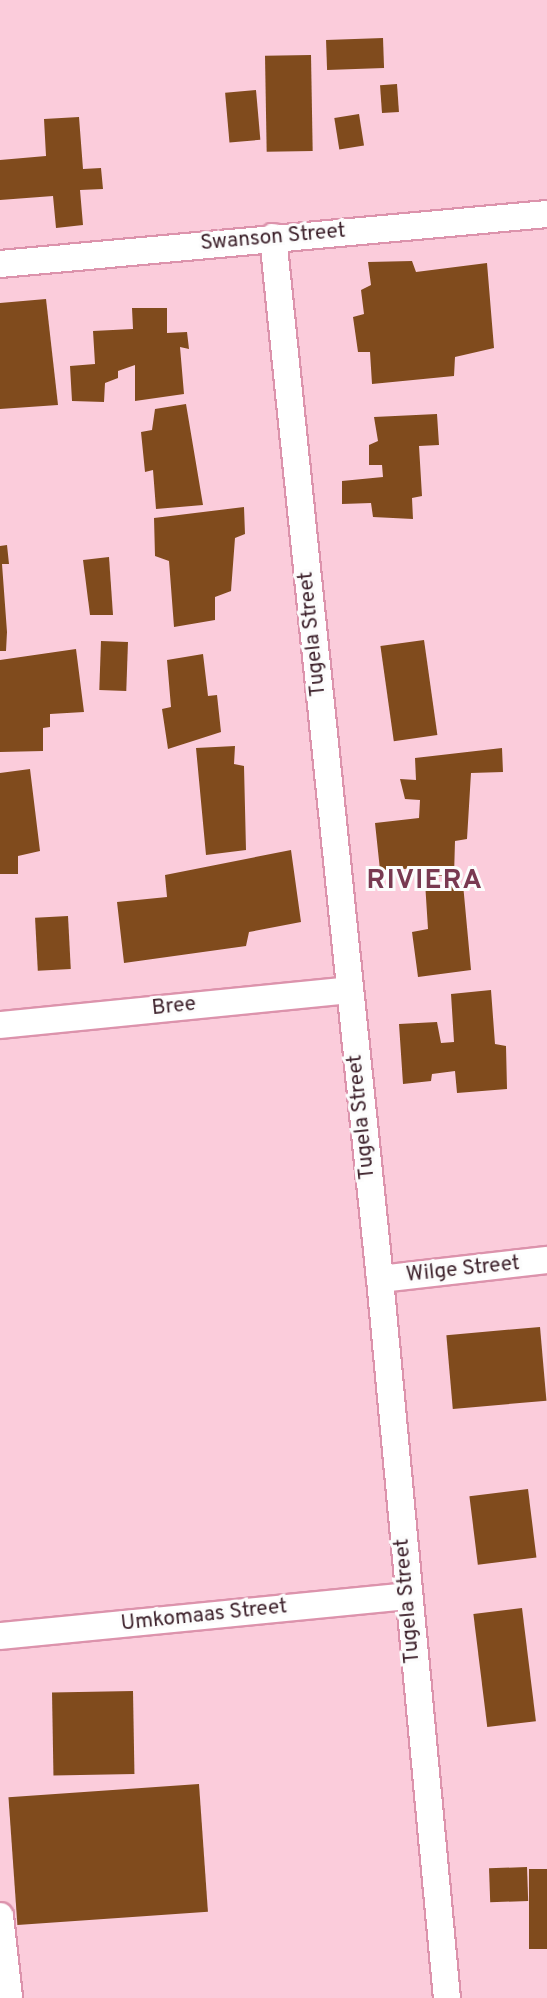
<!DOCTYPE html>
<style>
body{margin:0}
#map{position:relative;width:547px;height:1998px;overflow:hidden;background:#fbccdb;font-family:Overpass,sans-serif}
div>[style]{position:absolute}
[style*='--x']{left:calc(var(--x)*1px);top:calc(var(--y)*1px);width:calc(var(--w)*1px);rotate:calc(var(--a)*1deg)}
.building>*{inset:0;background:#804b1d;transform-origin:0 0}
.roads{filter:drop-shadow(2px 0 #dc93ac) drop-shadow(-2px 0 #dc93ac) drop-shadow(0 2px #dc93ac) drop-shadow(0 -2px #dc93ac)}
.minor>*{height:26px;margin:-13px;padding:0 13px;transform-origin:13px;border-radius:13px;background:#fff}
span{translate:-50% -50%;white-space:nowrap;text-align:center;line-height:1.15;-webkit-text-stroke:6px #fcfcfc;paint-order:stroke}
.street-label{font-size:21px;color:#3a1e28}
.district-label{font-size:27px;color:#793951;font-weight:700;letter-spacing:1.5px}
</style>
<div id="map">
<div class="building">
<div style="left:383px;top:38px;width:30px;height:57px;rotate:88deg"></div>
<div style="left:311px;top:55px;width:96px;height:46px;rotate:89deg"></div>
<div style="left:397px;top:84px;width:28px;height:17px;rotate:86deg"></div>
<div style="left:256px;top:90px;width:50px;height:31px;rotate:85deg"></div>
<div style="left:359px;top:114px;width:32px;height:25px;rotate:81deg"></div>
<div style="clip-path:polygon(79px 117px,83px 169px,101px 168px,103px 189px,80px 190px,83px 225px,56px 228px,53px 196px,0 200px,0 160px,46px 156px,44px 119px)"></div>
<div style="clip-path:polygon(412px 261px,416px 272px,487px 263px,494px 348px,455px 357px,454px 376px,372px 384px,370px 352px,358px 352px,353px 317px,364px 314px,361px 290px,371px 285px,368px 262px)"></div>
<div style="clip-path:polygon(46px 299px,58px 405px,0 409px,0 303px)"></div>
<div style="clip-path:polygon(132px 308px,167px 308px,167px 333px,187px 332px,189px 349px,180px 347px,184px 394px,135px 401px,135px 365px,118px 371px,118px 378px,105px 383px,104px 402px,72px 401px,70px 366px,95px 364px,93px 331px,133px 329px)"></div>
<div style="clip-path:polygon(186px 404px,203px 505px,156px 509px,153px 470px,145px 472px,141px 432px,152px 430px,155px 409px)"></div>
<div style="clip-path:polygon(437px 414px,439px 445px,419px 446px,422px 496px,412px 498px,413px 519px,373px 517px,371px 503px,342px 504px,342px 481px,383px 477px,382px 465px,369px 465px,369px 445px,378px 441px,374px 417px)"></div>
<div style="clip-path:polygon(244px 507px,245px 534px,235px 538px,231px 591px,215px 597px,215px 620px,174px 627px,169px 561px,155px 556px,154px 518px)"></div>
<div style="clip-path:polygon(7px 545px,9px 564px,2px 564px,7px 632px,6px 651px,0 651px,0 546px)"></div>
<div style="clip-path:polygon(109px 557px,113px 615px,90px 615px,83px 560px)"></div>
<div style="left:424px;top:640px;width:96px;height:44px;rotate:82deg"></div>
<div style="left:101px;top:641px;width:27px;height:49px;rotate:2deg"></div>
<div style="clip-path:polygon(76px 649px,84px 712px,50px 714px,50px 727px,43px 728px,43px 751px,0 752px,0 660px)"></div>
<div style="clip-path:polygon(203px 654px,208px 696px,217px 695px,221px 732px,168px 749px,162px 709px,171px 707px,167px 660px)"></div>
<div style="clip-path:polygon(235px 746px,234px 764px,244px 766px,246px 850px,206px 855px,196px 748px)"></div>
<div style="clip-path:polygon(502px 748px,503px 772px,471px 773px,467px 839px,455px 841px,454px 876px,425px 876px,426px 868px,380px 870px,375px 823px,419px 818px,420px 800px,405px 799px,400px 779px,416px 780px,415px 758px)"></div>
<div style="clip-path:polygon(30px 769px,40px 851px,18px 856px,18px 874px,0 874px,0 773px)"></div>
<div style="clip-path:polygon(291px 850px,301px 922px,249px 932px,246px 946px,124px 963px,117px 902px,167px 897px,165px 875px)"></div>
<div style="clip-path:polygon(425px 882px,463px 884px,471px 970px,418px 977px,412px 932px,428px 929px)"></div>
<div style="left:68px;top:916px;width:53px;height:33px;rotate:87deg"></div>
<div style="clip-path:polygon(491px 990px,495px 1044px,506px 1046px,507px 1089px,457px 1093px,455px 1071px,432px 1074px,431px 1081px,403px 1084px,399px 1024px,437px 1022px,441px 1043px,454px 1042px,451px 994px)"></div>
<div style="left:540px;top:1327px;width:74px;height:94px;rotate:85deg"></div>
<div style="left:528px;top:1489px;width:69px;height:59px;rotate:83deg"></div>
<div style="left:522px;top:1608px;width:114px;height:49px;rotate:83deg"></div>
<div style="left:133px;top:1691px;width:83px;height:81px;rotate:89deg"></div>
<div style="left:199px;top:1784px;width:128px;height:191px;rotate:86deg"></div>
<div style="left:527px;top:1867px;width:34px;height:38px;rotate:88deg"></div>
<div style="left:547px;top:1869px;width:80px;height:18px;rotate:90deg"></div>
</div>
<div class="roads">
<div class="minor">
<div style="--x:273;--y:237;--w:1047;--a:84.14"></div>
<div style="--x:380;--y:1279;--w:722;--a:84.68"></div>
<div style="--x:0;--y:264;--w:549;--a:-5.22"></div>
<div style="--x:0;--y:1025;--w:351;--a:-5.7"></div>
<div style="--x:380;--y:1279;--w:168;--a:-6.5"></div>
<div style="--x:0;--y:1636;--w:409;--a:-5.6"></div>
<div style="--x:0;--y:1916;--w:82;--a:83.7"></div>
</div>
</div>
<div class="street-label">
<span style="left:273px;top:238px;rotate:-5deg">Swanson Street</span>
<span style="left:313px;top:634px;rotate:-96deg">Tugela Street</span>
<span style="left:174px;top:1007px;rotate:-6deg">Bree</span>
<span style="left:362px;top:1117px;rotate:-96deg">Tugela Street</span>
<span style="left:463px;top:1270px;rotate:-6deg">Wilge Street</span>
<span style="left:408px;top:1601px;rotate:-95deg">Tugela Street</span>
<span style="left:204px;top:1616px;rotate:-6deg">Umkomaas Street</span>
</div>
<div class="district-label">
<span style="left:425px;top:882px">RIVIERA</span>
</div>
</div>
